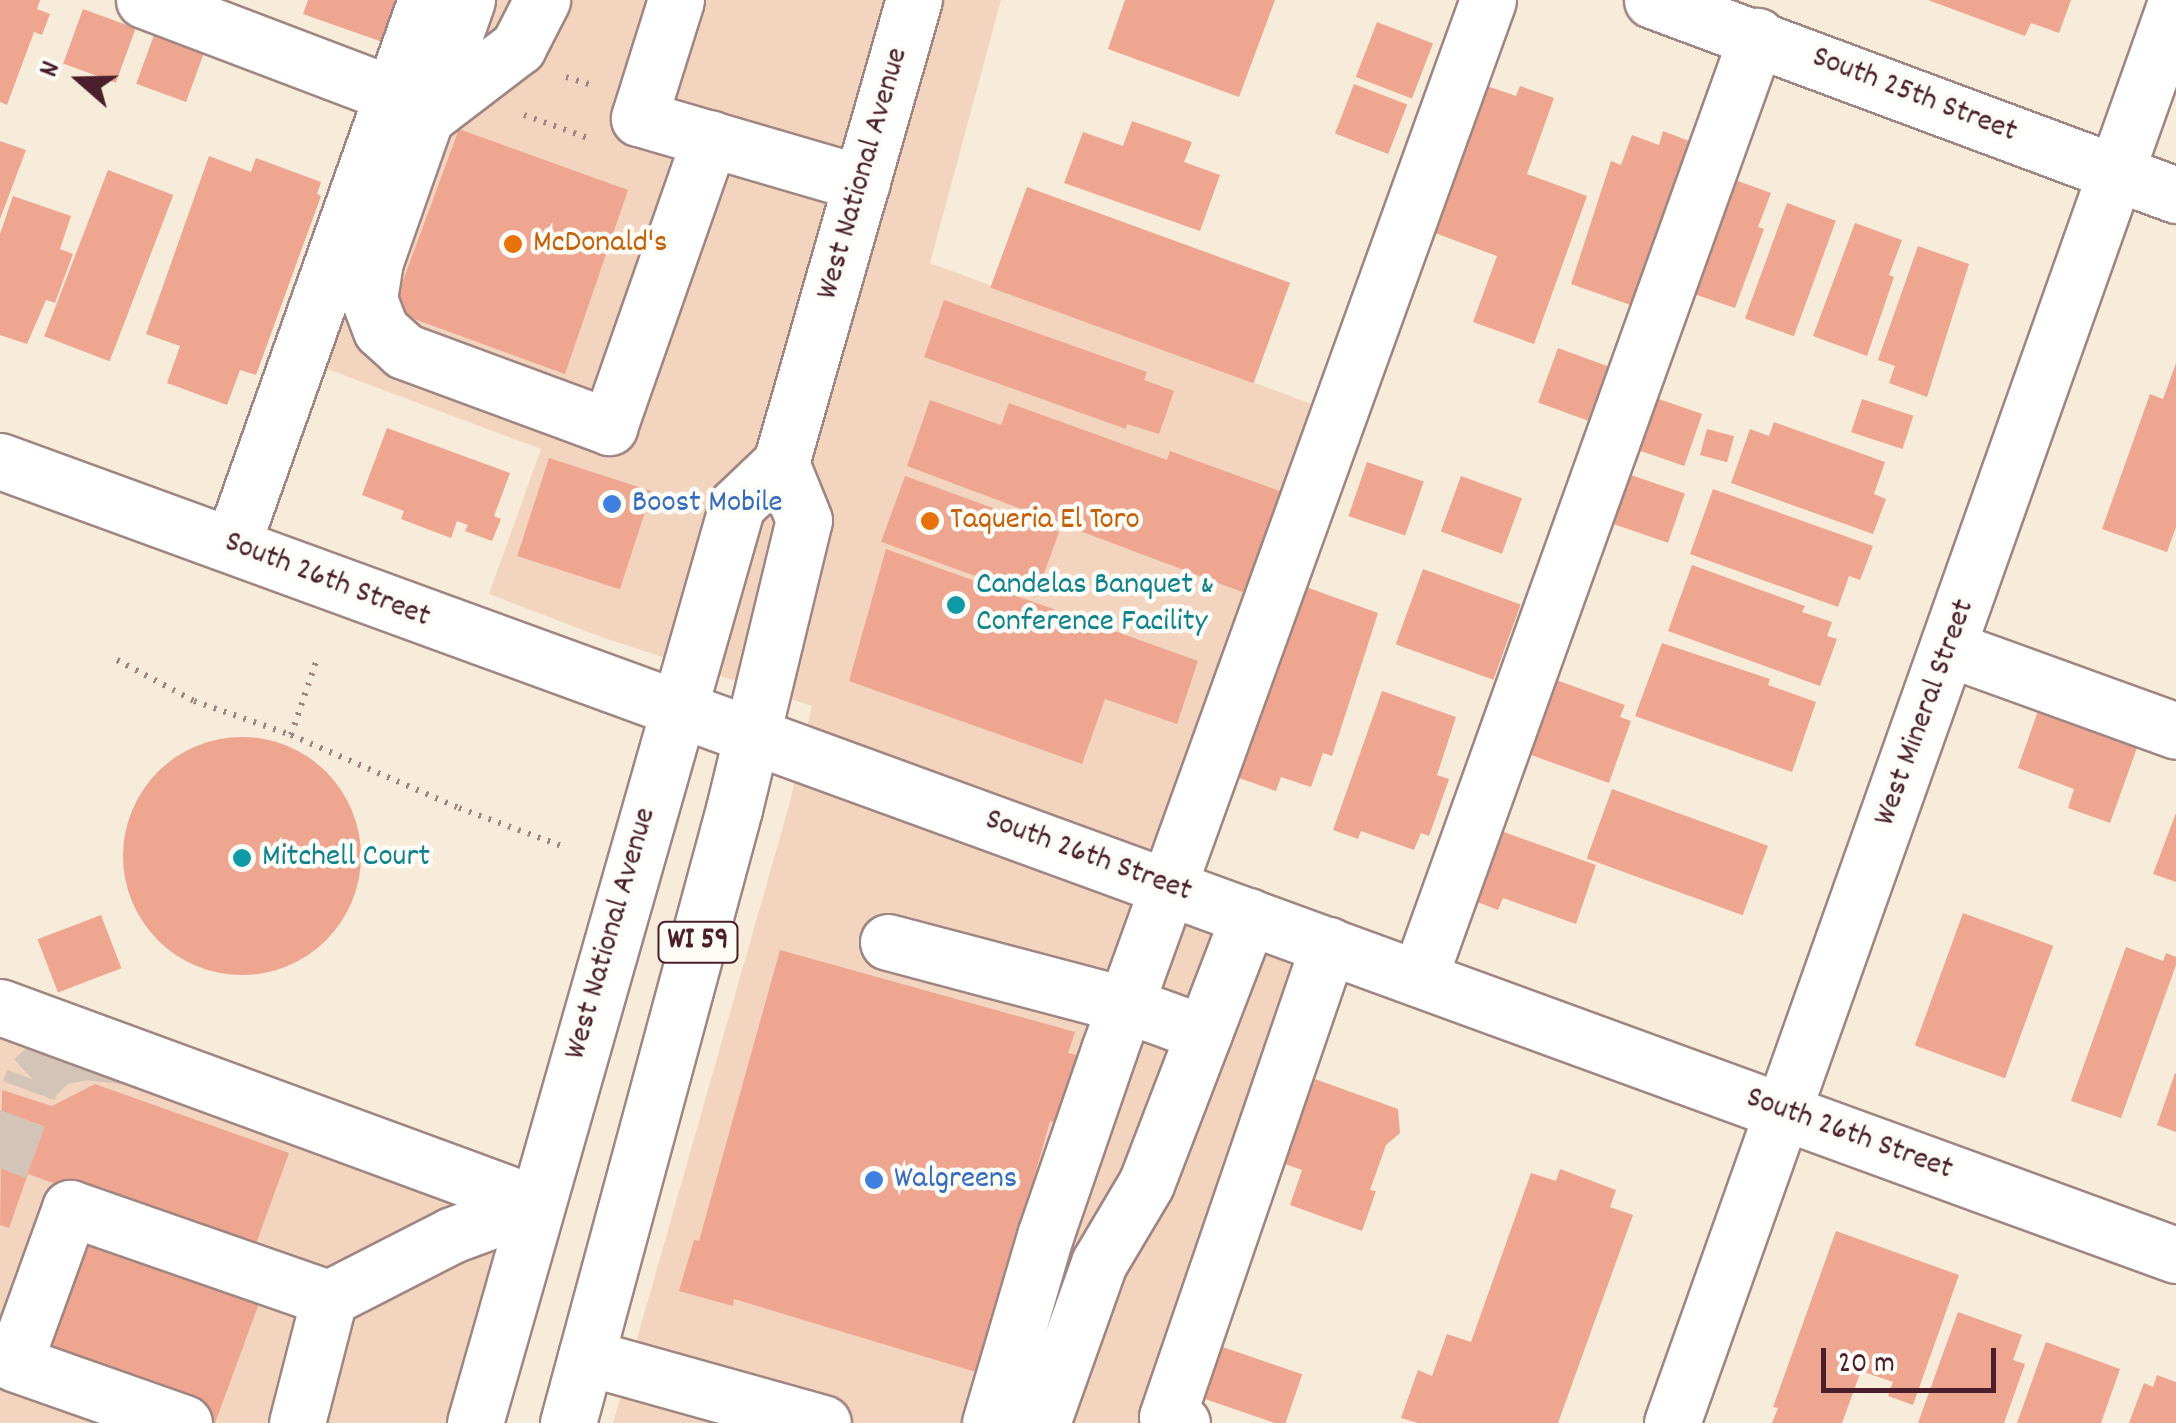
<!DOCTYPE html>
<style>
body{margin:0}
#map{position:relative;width:2176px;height:1423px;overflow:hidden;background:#f7ecda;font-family:Dekko,sans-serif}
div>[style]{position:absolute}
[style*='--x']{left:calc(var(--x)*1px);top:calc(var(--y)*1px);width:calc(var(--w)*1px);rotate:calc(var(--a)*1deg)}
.built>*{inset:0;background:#f3d4bf}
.building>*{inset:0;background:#eea691;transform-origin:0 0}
.round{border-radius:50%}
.minor-tunnel>*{height:55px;margin-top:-27.5px;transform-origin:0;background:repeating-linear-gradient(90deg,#d4c3b7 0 55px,transparent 0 83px)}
.path>*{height:6px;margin-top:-3px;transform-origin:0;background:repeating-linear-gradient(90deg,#a08682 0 2.5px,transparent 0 10.5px)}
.roads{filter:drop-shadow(2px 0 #a08682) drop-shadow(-2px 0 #a08682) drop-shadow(0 2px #a08682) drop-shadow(0 -2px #a08682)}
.minor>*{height:55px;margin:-27.5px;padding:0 27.5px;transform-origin:27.5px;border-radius:27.5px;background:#fff}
.major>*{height:55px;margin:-27.5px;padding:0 27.5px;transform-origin:27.5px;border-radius:27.5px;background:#fff}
.dots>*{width:28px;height:28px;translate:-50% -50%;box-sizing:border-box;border:5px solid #fdfcf7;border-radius:50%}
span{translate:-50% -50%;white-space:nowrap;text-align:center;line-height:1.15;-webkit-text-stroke:9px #fdfcf7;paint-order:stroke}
.shield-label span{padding:2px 8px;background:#fdfcf7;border:2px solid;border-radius:8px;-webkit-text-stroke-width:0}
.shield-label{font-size:30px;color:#4a1f2b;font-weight:700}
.street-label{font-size:32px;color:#4a1f2b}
.food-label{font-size:32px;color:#c56008}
.left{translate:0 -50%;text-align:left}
.shop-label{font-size:32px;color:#366cbe}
.culture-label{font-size:32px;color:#0d838f}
.north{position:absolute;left:30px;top:30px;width:100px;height:100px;-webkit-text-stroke:8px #fdfcf7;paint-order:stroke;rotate:290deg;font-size:28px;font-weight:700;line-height:40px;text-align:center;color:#4a1f2b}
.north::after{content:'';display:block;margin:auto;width:35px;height:45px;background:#4a1f2b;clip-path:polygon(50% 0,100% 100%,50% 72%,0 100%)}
.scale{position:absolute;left:1821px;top:1348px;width:175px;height:45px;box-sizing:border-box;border:5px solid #4a1f2b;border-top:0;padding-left:12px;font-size:30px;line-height:35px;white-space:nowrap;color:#4a1f2b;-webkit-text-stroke:8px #fdfcf7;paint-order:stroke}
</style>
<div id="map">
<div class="built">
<div style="clip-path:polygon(426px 0,1001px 0,930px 263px,1339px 414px,1169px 886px,1329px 945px,1182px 1423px,613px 1423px,790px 802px,812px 706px,601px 637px,489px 594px,541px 449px,298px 358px)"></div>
<div style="clip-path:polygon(0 1007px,536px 1204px,475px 1423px,0 1423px)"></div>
</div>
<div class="building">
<div style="clip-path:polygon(0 0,40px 0,37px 9px,50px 14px,42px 35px,34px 32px,7px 105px,0 102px)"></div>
<div style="clip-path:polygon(308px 0,404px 0,388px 44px,303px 14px)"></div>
<div style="clip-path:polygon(1125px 0,1275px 0,1239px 97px,1108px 49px)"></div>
<div style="clip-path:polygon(1928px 0,2071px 0,2059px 33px,2031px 23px,2025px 36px)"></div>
<div style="left:83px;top:9px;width:56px;height:58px;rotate:20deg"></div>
<div style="left:1377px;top:22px;width:60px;height:59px;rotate:21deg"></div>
<div style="left:154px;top:35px;width:53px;height:52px;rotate:20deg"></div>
<div style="left:1354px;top:84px;width:57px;height:53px;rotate:21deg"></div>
<div style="clip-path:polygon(1487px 86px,1516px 96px,1520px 86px,1554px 98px,1527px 174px,1587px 196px,1534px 344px,1473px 322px,1497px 256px,1435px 233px)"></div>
<div style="clip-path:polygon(1132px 121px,1192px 142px,1184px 162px,1220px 175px,1200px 231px,1064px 183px,1083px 132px,1123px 146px)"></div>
<div style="clip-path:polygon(459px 129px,628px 190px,565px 374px,406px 316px,397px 297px)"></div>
<div style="clip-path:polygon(1663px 131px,1697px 144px,1639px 308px,1571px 284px,1611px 161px,1621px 165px,1632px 135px,1659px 145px)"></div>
<div style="clip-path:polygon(0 141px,26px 150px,0 219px)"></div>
<div style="clip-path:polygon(209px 156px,251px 172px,256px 158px,321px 182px,317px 194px,321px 196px,256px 375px,240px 370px,227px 405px,167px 383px,180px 346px,146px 334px)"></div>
<div style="left:108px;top:170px;width:70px;height:178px;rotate:21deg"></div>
<div style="clip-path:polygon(1724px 176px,1771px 193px,1758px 227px,1764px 229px,1735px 308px,1682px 290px)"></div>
<div style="left:1027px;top:187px;width:280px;height:107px;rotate:20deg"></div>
<div style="clip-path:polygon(13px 196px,71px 216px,60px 249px,73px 254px,55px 303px,46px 300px,27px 344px,0 335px,0 234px)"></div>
<div style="left:1787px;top:203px;width:52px;height:123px;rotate:20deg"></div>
<div style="clip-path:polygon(1855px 223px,1902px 240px,1889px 275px,1894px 277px,1867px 356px,1813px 336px)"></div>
<div style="clip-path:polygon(1918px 246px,1969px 264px,1927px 397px,1889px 383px,1895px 366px,1878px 360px)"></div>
<div style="clip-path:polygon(944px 300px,1147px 372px,1144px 380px,1174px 391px,1159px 434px,1127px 424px,1126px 429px,924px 357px)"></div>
<div style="left:1558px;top:348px;width:53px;height:58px;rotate:20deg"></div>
<div style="clip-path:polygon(2176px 363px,2176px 527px,2167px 552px,2102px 529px,2150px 394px,2163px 399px)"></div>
<div style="left:1653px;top:397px;width:52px;height:55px;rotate:19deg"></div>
<div style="left:1862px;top:399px;width:54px;height:35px;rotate:18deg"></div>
<div style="clip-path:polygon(930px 400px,1001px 425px,1009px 403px,1167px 460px,1170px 451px,1282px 492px,1245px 593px,907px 466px)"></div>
<div style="clip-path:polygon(1774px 422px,1885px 462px,1874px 494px,1886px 499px,1873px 534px,1731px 483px,1750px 429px,1769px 436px)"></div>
<div style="clip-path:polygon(387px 428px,510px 473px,494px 516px,501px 519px,492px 541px,465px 531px,468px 525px,457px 521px,451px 538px,401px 519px,404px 511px,362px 495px)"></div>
<div style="left:1707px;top:429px;width:28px;height:27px;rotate:15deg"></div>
<div style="left:549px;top:458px;width:108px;height:103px;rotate:18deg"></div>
<div style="left:1367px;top:462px;width:60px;height:57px;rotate:19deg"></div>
<div style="left:1631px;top:475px;width:57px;height:52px;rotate:19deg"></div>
<div style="left:905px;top:476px;width:164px;height:70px;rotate:20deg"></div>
<div style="left:1461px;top:476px;width:65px;height:59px;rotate:20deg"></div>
<div style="clip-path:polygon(1713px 489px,1873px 546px,1860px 580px,1849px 576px,1838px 607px,1690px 554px)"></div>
<div style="clip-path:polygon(886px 549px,1198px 661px,1177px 724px,1105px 699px,1082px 764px,849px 681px)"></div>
<div style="clip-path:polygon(1692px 565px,1805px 606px,1802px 612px,1832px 622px,1827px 636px,1837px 639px,1820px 686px,1668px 631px)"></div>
<div style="left:1423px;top:569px;width:104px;height:80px;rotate:20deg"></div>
<div style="clip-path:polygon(1306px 587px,1378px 613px,1332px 756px,1323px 753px,1311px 787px,1281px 777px,1276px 791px,1239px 778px)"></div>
<div style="clip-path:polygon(1662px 643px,1770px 679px,1768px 685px,1816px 702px,1792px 772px,1635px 716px)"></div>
<div style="clip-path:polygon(1548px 677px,1625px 705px,1620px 717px,1631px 721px,1609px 783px,1520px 751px)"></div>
<div style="clip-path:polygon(1382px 691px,1456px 717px,1437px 775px,1449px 779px,1429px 836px,1421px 833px,1414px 850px,1361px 831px,1358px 839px,1333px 830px)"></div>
<div style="clip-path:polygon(2039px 708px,2138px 745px,2110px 823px,2068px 808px,2074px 789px,2018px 768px)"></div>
<div class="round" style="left:123px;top:737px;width:238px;height:238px"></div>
<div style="left:1612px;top:789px;width:166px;height:74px;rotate:20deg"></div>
<div style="clip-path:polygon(2176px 813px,2176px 882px,2153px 874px)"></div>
<div style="clip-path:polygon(1490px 827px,1596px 865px,1576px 924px,1503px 898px,1498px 910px,1464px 897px)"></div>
<div style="left:1963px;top:913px;width:96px;height:141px;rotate:20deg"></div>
<div style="left:101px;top:915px;width:57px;height:68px;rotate:69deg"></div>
<div style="clip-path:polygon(2126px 947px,2163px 961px,2166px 953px,2176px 957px,2176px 965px,2121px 1118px,2071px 1101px)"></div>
<div style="clip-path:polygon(780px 950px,1075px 1032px,1068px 1053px,1119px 1065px,1100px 1136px,1050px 1121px,979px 1373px,734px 1299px,733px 1306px,679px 1291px,694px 1240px,699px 1241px)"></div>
<div style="clip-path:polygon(2175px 1073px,2176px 1074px,2176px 1132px,2157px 1125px)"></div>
<div style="clip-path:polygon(1315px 1079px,1398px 1109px,1400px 1133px,1386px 1145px,1370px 1190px,1376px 1191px,1362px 1231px,1290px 1205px,1302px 1170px,1285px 1164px)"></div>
<div style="clip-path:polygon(95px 1084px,289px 1153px,252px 1255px,28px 1174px,9px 1228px,0 1225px,2px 1090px,52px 1106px)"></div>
<div style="clip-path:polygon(1560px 1169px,1616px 1190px,1610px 1207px,1633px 1215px,1558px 1423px,1418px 1423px,1401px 1418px,1418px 1370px,1432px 1376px,1447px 1334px,1471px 1342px,1531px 1173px,1556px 1181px)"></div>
<div style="clip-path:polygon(1836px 1231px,1959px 1275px,1913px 1405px,1888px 1396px,1893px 1382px,1861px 1371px,1842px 1423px,1772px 1423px,1778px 1408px,1773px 1407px)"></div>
<div style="clip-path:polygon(85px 1235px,261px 1298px,215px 1423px,146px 1423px,31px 1382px)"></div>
<div style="clip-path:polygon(1958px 1312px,2022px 1335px,2013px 1360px,2025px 1364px,2004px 1423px,1918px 1423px)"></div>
<div style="clip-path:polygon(2046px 1342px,2120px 1369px,2101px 1423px,2017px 1423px)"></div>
<div style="left:1220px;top:1346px;width:87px;height:55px;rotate:19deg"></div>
<div style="clip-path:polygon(2157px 1375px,2176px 1382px,2176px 1423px,2129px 1423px,2144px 1383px,2153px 1387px)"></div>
</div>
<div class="minor-tunnel">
<div style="--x:0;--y:1168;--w:95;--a:-69.7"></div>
<div style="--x:33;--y:1079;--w:30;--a:-44"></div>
<div style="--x:55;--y:1058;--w:31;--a:-11"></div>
<div style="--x:85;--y:1052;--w:46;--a:6.2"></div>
</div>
<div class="path">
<div style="--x:566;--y:77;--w:27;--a:17"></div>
<div style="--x:524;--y:115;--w:68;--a:19.8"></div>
<div style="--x:117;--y:660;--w:87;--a:28"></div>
<div style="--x:194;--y:701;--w:103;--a:19.3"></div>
<div style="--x:291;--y:735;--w:183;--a:23.5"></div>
<div style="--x:459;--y:808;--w:110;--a:20.3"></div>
<div style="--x:291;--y:735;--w:83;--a:-71.1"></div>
</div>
<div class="roads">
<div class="minor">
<div style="--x:144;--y:0;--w:265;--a:20.8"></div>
<div style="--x:467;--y:0;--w:277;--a:109.4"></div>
<div style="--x:375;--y:261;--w:38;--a:99"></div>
<div style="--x:369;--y:299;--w:33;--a:69"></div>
<div style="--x:381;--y:330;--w:31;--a:42"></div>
<div style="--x:404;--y:351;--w:219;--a:20.3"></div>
<div style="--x:609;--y:427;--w:306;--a:-70.7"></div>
<div style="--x:676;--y:0;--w:124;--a:107.4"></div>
<div style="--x:639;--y:118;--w:232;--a:16.3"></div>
<div style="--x:1652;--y:0;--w:559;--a:20.41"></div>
<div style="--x:430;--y:114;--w:111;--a:-37.3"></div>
<div style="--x:518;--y:47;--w:53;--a:-62.9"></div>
<div style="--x:0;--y:461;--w:2316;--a:20.05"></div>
<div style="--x:232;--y:545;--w:578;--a:-70.41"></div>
<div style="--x:1950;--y:649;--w:240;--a:19.9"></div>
<div style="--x:888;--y:942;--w:247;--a:14.8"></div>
<div style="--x:1127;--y:1005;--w:82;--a:20"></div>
<div style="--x:1419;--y:978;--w:1001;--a:-70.26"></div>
<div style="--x:0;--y:1007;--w:571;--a:20.18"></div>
<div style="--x:586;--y:1357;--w:246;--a:15.6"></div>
<div style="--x:184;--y:1423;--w:180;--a:-160.6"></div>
<div style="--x:14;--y:1363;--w:165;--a:-70.1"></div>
<div style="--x:70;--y:1208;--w:274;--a:19.2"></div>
<div style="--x:297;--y:1423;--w:129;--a:-75.6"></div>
<div style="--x:329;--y:1298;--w:138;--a:-27.1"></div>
<div style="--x:452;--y:1235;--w:90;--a:-20.3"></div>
<div style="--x:990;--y:1423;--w:195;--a:-73.6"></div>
<div style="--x:1045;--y:1236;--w:197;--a:-71"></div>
<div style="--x:1109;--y:1050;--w:1116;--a:-70.15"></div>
<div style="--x:1042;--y:1423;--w:170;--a:-70.4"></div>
<div style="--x:1099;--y:1263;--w:92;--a:-59.3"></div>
<div style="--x:1146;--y:1184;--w:287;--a:-69"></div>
<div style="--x:1182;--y:1423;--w:16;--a:-158"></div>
<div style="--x:1167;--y:1417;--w:499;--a:-71.1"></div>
<div style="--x:1672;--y:1423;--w:1508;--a:-70.47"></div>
</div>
<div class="major">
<div style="--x:475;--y:1423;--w:955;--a:-74.07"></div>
<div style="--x:737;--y:505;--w:61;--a:-43.7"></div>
<div style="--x:781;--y:463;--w:482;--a:-74"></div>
<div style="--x:568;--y:1423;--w:636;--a:-74.87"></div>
<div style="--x:734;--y:809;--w:297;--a:-76.4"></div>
<div style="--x:804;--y:520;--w:61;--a:-112"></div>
</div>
</div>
<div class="dots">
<div style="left:513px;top:244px;background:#e8710a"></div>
<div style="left:612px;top:504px;background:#3f7fe0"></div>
<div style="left:930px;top:521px;background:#e8710a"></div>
<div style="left:956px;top:605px;background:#0f9aa8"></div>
<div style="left:242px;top:858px;background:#0f9aa8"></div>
<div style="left:874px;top:1180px;background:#3f7fe0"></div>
</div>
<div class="shield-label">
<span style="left:698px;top:942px">WI 59</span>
</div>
<div class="street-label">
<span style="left:1914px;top:96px;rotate:21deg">South 25th Street</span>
<span style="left:864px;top:174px;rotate:-74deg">West National Avenue</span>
<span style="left:327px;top:581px;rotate:21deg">South 26th Street</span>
<span style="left:1926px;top:713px;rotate:-70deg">West Mineral Street</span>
<span style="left:1088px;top:857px;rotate:20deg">South 26th Street</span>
<span style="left:612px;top:934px;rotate:-74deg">West National Avenue</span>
<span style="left:1849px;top:1135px;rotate:20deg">South 26th Street</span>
</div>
<div class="food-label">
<span class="left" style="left:533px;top:244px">McDonald's</span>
<span class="left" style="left:950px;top:521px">Taqueria El Toro</span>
</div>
<div class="shop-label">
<span class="left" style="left:632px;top:504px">Boost Mobile</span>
<span class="left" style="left:894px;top:1180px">Walgreens</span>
</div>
<div class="culture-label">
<span class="left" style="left:976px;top:605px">Candelas Banquet &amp;<br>Conference Facility</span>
<span class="left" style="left:262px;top:858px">Mitchell Court</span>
</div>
<div class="north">N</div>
<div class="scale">20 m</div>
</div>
